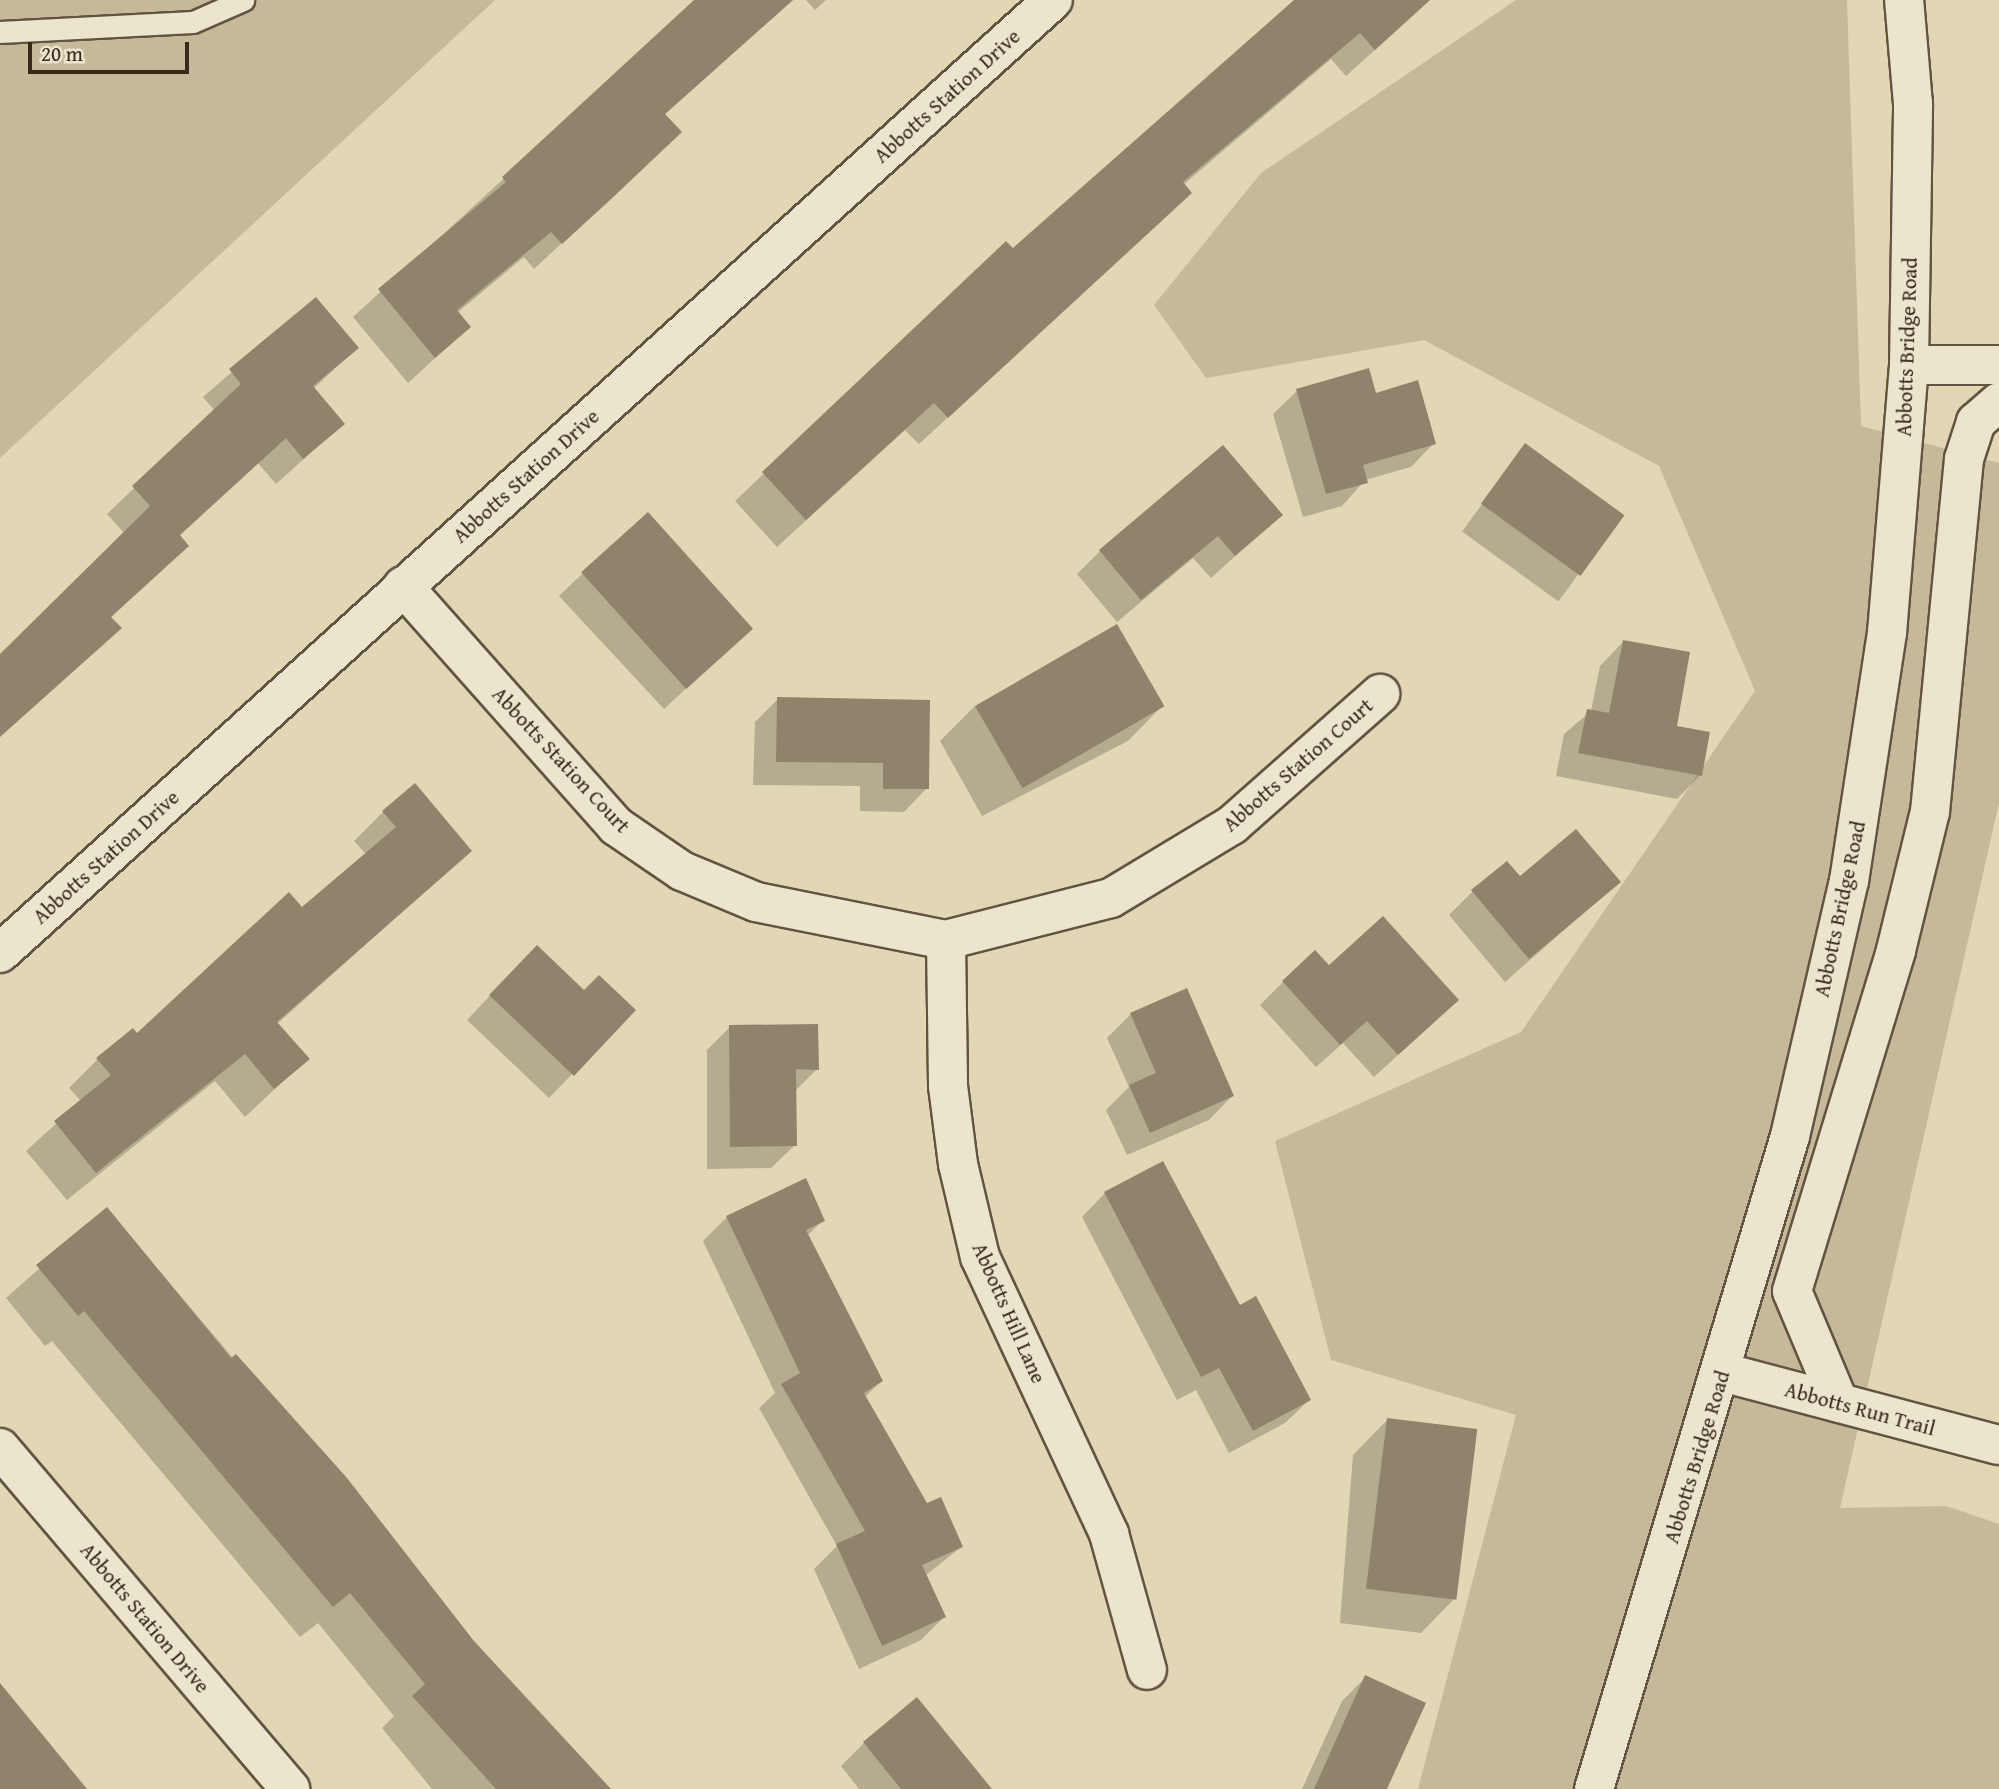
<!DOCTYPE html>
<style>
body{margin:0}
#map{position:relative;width:1999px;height:1789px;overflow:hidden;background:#e2d7b4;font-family:"Gentium Book Plus",serif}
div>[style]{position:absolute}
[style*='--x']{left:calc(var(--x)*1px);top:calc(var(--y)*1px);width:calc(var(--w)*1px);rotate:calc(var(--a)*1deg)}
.green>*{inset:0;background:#c5b99a}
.shadow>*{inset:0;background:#0003;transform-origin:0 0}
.building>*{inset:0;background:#90836b;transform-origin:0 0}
.roads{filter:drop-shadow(2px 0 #625442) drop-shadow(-2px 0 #625442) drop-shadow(0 2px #625442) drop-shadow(0 -2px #625442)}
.service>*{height:21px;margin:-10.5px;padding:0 10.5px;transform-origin:10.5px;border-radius:10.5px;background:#ece5ce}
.minor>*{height:38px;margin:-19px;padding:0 19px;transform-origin:19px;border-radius:19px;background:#ece5ce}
.secondary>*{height:38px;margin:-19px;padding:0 19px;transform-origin:19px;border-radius:19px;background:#ece5ce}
span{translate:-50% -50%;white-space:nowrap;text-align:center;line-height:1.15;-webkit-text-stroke:6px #ece5ce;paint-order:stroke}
.street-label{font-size:21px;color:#37291c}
.scale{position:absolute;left:28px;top:42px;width:161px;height:32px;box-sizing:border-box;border:4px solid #37291c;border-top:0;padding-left:9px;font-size:21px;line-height:24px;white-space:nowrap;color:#37291c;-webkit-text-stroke:5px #ece5ce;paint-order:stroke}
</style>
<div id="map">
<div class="green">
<div style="clip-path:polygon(0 0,495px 0,0 458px)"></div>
<div style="clip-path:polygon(1516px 0,1847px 0,1861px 426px,1999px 463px,1999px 803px,1840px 1508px,1946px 1506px,1999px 1524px,1999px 1789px,1418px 1789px,1516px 1415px,1331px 1360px,1275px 1141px,1521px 1032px,1755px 691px,1659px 466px,1424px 340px,1206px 378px,1154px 305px,1261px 173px)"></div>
</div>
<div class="shadow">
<div style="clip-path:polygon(698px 0,793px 0,664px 115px,653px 158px,534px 269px,524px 257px,457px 313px,469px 327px,408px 383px,353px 317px)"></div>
<div style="clip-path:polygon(806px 0,826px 0,815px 10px)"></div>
<div style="clip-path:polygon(1324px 0,1430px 0,1346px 76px,1331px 59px,1183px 185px,1162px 220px,919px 444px,905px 430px,777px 547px,735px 501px,1006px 244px,1012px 251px)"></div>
<div style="clip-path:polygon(315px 300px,357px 348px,313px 389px,343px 424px,276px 484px,258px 463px,179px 536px,187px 546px,110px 618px,120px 628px,0 736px,0 656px,125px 534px,107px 514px,215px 411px,203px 397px)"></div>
<div style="clip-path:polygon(1297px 391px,1374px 395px,1434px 443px,1411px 467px,1365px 480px,1342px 506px,1303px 517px,1273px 414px)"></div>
<div style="left:1525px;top:445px;width:119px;height:107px;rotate:36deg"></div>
<div style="clip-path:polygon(1281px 515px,1211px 578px,1193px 558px,1117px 622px,1077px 574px,1100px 551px)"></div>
<div style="clip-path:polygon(583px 573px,750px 629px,664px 709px,559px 596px)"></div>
<div style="clip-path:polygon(1623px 642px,1700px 775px,1677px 799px,1556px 776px,1564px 734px,1591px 711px,1600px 666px)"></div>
<div style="clip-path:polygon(778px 699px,927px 788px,904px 812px,860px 811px,860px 786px,753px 785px,755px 722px)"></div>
<div style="clip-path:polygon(975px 706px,1162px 706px,1128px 741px,982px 816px,940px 741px)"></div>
<div style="clip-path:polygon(383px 812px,470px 851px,277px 1024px,307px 1059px,245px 1117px,215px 1081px,67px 1200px,26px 1151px,81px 1101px,69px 1088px,98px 1059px,136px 1035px,289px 895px,302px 909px,366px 854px,354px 841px)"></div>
<div style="clip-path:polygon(1520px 879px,1619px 882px,1505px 982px,1449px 915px,1473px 891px)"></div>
<div style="clip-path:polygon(513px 971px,634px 1010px,549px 1098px,467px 1020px)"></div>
<div style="clip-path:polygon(1283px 982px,1433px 1023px,1374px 1077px,1343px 1043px,1316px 1067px,1260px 1005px)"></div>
<div style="clip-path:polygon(1131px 1014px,1232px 1096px,1209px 1120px,1127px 1155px,1106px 1110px,1129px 1087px,1107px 1038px)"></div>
<div style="clip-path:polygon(730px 1027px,817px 1069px,795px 1091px,795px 1145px,771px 1168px,707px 1169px,707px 1050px)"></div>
<div style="clip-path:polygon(1105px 1193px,1239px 1307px,1309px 1400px,1285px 1423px,1229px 1453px,1196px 1390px,1177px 1400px,1082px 1217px)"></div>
<div style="clip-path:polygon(107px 1209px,473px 1642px,609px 1789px,432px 1789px,382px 1728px,394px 1716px,318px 1623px,300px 1637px,52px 1341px,45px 1346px,6px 1298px)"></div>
<div style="clip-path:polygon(727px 1217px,823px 1220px,807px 1236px,881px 1381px,865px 1397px,926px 1505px,961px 1547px,925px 1576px,944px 1617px,921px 1640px,859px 1669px,814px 1569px,837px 1546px,759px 1408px,775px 1393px,703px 1241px)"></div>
<div style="clip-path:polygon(1387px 1420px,1455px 1598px,1421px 1633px,1340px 1623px,1353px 1455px)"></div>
<div style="clip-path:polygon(1366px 1677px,1385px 1789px,1302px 1789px,1342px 1701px)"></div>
<div style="clip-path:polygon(864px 1743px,984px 1789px,859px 1789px,841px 1766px)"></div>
</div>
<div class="building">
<div style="clip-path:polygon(694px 0,793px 0,665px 114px,682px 132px,609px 201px,562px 244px,551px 232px,457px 310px,471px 327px,435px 358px,378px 289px,506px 182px,502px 177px)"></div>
<div style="clip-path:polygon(1294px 0,1430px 0,1375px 50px,1360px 33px,1183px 182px,1192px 193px,948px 418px,934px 403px,806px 520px,762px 472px,1006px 241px,1013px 248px)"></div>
<div style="clip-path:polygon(316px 297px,359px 348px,313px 386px,345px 424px,303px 459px,286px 438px,180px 535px,189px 546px,111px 617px,122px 628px,0 737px,0 654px,150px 506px,132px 486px,241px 384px,229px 369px)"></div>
<div style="clip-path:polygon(1369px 368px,1376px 393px,1418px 380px,1436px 444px,1363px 465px,1368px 483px,1326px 494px,1296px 389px)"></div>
<div style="left:1525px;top:443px;width:123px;height:75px;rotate:36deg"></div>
<div style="clip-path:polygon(1223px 445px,1283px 515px,1235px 556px,1218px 536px,1141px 600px,1099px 550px)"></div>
<div style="left:648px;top:512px;width:157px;height:90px;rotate:48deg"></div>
<div style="left:1117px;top:624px;width:95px;height:164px;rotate:60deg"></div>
<div style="clip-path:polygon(1623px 640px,1690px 652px,1677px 726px,1710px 732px,1702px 776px,1578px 753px,1587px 709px,1609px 713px)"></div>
<div style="clip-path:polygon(777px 697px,930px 700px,929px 789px,883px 789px,883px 763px,776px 762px)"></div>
<div style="clip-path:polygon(415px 783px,472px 851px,277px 1022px,310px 1059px,274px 1089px,245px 1054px,96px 1173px,54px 1121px,111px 1075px,96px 1058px,133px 1028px,137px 1033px,289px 892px,302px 907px,396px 827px,382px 811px)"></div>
<div style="clip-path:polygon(1576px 829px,1621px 882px,1529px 959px,1471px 890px,1507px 861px,1520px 876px)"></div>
<div style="clip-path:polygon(1383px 916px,1459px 1000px,1398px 1055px,1367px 1021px,1340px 1045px,1282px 981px,1315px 950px,1329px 965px)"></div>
<div style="clip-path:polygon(537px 945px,584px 990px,599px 975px,636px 1010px,574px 1076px,489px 995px)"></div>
<div style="clip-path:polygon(1187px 988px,1234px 1096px,1150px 1133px,1129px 1085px,1156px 1073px,1130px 1013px)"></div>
<div style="clip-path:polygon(818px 1024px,819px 1070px,796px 1069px,797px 1146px,730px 1147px,729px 1025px)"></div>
<div style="clip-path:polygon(1163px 1161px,1240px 1305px,1256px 1296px,1311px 1400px,1253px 1431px,1219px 1368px,1201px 1377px,1104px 1192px)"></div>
<div style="clip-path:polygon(806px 1178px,825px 1221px,806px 1230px,883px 1381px,864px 1393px,927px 1503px,941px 1497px,963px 1547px,922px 1565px,946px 1617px,882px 1646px,836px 1544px,865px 1531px,781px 1384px,800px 1373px,726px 1216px)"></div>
<div style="clip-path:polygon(107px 1207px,231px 1358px,236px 1354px,347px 1478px,474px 1641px,611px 1789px,496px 1789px,412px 1696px,425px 1684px,350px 1593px,333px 1607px,84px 1311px,78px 1316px,36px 1265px)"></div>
<div style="left:1387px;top:1418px;width:91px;height:172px;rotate:7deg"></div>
<div style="clip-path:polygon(1365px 1675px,1426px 1703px,1387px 1789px,1314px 1789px)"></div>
<div style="clip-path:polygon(0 1683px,87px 1789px,0 1789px)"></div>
<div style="clip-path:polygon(917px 1697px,992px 1789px,901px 1789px,863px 1742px)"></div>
</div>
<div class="roads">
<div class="service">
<div style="--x:0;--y:32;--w:193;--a:-3"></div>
<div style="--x:193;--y:22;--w:55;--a:-23.7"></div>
</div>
<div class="minor">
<div style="--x:1909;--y:365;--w:90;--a:0"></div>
<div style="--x:403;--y:586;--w:321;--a:48.4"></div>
<div style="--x:616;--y:826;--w:80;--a:34.3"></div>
<div style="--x:682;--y:871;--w:80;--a:22.7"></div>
<div style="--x:756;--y:902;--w:194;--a:11.3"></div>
<div style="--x:946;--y:940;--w:170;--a:-14.3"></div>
<div style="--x:1111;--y:898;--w:141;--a:-31.1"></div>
<div style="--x:1232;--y:825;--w:198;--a:-41.5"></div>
<div style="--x:946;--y:940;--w:146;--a:89.2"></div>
<div style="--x:948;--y:1086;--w:79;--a:82.7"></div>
<div style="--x:958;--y:1164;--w:96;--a:76.7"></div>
<div style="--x:980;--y:1257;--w:306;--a:65"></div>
<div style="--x:1109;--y:1534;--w:141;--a:74.4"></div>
<div style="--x:0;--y:953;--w:1420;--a:-42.15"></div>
<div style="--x:1722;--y:1372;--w:286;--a:14.8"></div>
<div style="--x:1839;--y:1403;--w:121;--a:-112.8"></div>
<div style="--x:1792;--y:1291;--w:357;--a:-73"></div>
<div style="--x:1896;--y:950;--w:142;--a:-76.2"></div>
<div style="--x:1930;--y:812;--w:355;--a:-84.5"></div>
<div style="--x:1964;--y:459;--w:39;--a:-72"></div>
<div style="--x:1976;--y:422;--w:30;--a:-41"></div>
<div style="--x:0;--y:1448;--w:448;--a:49.6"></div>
</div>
<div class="secondary">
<div style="--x:1594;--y:1789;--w:682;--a:-73.29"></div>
<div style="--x:1790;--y:1136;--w:262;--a:-77"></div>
<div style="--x:1849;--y:881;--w:251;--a:-81.3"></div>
<div style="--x:1887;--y:633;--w:269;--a:-85.3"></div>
<div style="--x:1909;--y:365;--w:261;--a:-89.1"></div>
<div style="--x:1913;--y:104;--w:104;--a:-94.9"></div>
</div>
</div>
<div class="street-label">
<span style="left:947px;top:96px;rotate:-42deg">Abbotts Station Drive</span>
<span style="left:1907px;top:347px;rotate:-88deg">Abbotts Bridge Road</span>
<span style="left:526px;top:476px;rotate:-42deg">Abbotts Station Drive</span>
<span style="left:561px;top:760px;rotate:47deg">Abbotts Station Court</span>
<span style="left:1298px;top:765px;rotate:-41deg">Abbotts Station Court</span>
<span style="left:106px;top:857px;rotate:-42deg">Abbotts Station Drive</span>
<span style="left:1840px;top:909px;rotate:-78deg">Abbotts Bridge Road</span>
<span style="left:1009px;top:1313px;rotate:66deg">Abbotts Hill Lane</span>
<span style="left:1860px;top:1409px;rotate:15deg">Abbotts Run Trail</span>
<span style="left:1697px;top:1457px;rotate:-73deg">Abbotts Bridge Road</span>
<span style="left:145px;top:1618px;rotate:50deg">Abbotts Station Drive</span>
</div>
<div class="scale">20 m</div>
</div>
